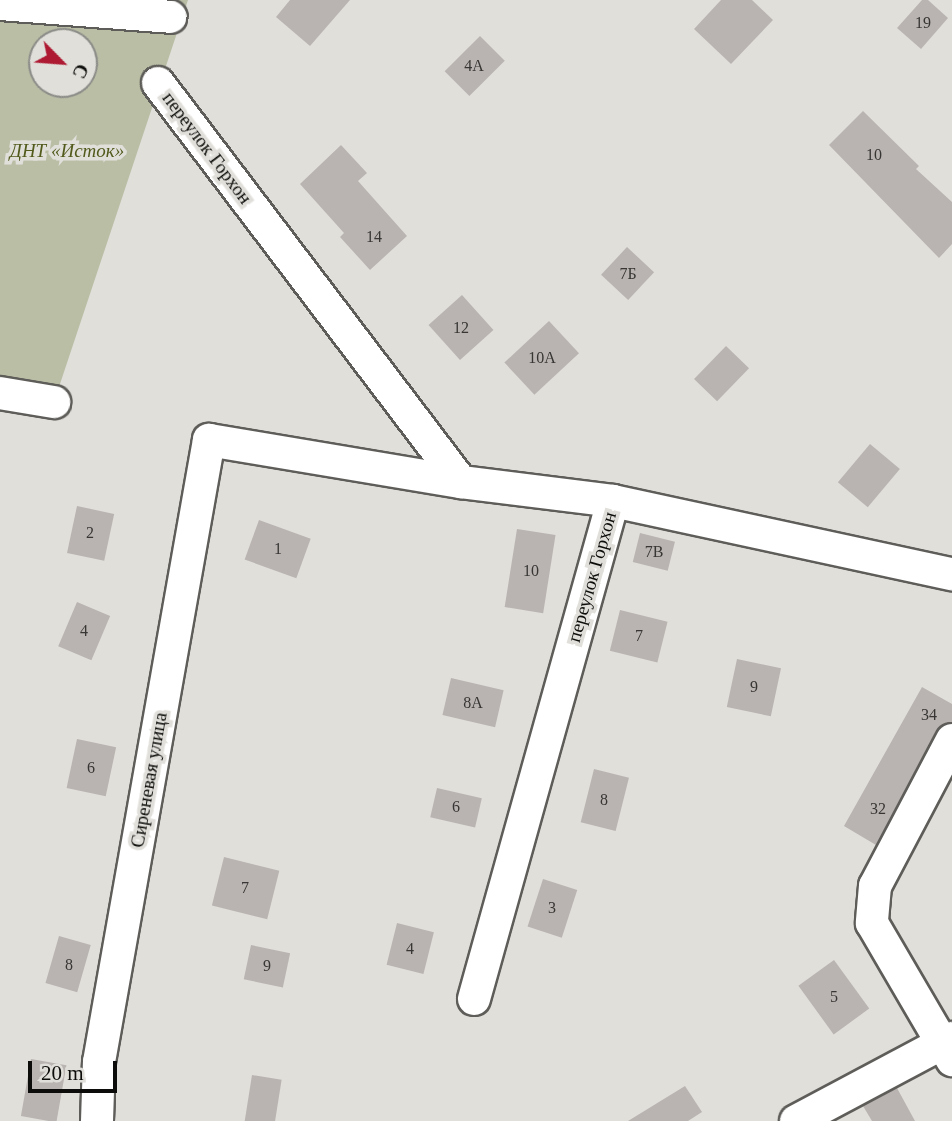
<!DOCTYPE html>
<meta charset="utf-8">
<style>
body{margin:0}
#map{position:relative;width:952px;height:1121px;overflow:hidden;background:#e0dfda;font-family:Georgia,serif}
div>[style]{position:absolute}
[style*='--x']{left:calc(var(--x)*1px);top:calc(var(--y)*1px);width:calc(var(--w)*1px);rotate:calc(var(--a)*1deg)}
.green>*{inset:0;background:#babea5}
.building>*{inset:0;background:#b9b4b2;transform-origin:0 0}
.roads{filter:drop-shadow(2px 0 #5e5d59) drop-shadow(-2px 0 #5e5d59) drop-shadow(0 2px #5e5d59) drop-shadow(0 -2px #5e5d59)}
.minor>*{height:32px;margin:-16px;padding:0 16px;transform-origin:16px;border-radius:16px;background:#fff}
span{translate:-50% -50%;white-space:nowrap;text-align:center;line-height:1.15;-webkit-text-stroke:7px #e0dfda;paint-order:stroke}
.number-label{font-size:16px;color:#373634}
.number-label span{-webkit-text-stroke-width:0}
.street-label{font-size:19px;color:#0c0c0a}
.park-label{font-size:19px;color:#525a1c;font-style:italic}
.north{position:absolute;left:28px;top:28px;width:70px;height:70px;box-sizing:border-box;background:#e0dfda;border:2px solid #8b8b87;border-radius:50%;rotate:115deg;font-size:19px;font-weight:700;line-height:28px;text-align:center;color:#0c0c0a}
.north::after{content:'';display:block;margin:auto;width:24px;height:32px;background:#ae1a32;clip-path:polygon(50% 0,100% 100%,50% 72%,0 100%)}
.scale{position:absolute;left:28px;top:1061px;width:89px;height:32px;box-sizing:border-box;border:4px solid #0c0c0a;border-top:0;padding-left:9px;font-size:21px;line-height:24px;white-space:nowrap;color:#0c0c0a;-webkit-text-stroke:5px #e0dfda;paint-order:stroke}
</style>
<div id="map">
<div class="green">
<div style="clip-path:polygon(evenodd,0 0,188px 0,54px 402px,0 403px,0 0,42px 42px,84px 42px,84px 84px,42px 84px,42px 42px)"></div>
</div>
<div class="building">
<div style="clip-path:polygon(290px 0,350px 0,310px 46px,276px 17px)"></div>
<div style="clip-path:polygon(721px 0,752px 0,773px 20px,731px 64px,694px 29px)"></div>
<div style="clip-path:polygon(922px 0,928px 0,948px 18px,921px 49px,897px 28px)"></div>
<div style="left:480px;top:36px;width:35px;height:50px;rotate:45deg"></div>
<div style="clip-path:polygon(863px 111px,919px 166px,916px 169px,952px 202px,952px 244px,939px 258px,829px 145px)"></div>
<div style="clip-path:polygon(341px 145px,367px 173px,358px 181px,407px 236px,370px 270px,340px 237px,344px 233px,300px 184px)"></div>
<div style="left:627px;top:247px;width:37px;height:38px;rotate:43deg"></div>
<div style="left:462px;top:295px;width:47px;height:45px;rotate:48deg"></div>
<div style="left:549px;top:321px;width:44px;height:61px;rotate:47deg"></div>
<div style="left:726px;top:346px;width:32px;height:46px;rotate:44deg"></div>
<div style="left:870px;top:444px;width:39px;height:50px;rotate:40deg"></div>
<div style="left:77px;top:506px;width:38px;height:48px;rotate:12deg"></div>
<div style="left:259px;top:520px;width:55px;height:42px;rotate:20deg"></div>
<div style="left:517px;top:529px;width:39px;height:79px;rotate:9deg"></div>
<div style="left:640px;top:533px;width:36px;height:30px;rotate:14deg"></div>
<div style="left:77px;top:602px;width:36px;height:48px;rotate:23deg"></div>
<div style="left:620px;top:610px;width:49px;height:42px;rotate:14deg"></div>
<div style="left:737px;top:659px;width:45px;height:49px;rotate:12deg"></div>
<div style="left:451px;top:678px;width:54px;height:38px;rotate:13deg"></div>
<div style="clip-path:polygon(922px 687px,952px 704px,952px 722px,943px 724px,936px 731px,876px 845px,844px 826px)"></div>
<div style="left:77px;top:739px;width:40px;height:50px;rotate:12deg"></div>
<div style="left:594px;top:769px;width:36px;height:55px;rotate:14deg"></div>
<div style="left:437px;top:788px;width:46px;height:30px;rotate:13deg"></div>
<div style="left:224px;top:857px;width:57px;height:50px;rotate:14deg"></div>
<div style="left:543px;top:879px;width:36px;height:50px;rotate:18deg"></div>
<div style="left:397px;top:923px;width:38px;height:43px;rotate:14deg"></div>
<div style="left:59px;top:936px;width:33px;height:49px;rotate:16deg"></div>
<div style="left:251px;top:945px;width:40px;height:35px;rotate:12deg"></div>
<div style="left:834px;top:960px;width:60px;height:44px;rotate:54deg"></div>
<div style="left:31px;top:1059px;width:36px;height:58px;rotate:10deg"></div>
<div style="left:252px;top:1075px;width:30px;height:47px;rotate:9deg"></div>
<div style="clip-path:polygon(685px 1086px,702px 1112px,688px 1121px,628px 1121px)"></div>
<div style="clip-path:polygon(897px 1088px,915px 1121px,872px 1121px,863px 1106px)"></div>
</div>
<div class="roads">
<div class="minor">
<div style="--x:0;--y:4;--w:171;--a:4.3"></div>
<div style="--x:158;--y:83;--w:501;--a:52.79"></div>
<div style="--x:461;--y:482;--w:153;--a:7.1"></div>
<div style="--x:613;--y:501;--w:517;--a:105.6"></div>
<div style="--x:0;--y:393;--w:55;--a:9.5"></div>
<div style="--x:613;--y:501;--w:347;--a:12.2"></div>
<div style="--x:952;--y:740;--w:165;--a:117.8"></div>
<div style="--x:875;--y:886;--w:37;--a:95"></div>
<div style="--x:872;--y:923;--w:159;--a:59.7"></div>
<div style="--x:97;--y:1121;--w:59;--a:-88.1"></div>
<div style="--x:99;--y:1062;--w:632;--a:-79.97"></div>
<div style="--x:209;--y:440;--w:255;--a:9.5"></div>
<div style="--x:796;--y:1121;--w:177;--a:-28"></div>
</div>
</div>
<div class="number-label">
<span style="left:923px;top:23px">19</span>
<span style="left:474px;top:66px">4А</span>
<span style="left:874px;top:155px">10</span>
<span style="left:374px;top:237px">14</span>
<span style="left:628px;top:274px">7Б</span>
<span style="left:461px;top:328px">12</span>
<span style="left:542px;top:358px">10А</span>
<span style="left:90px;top:533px">2</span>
<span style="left:278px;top:549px">1</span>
<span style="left:654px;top:552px">7В</span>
<span style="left:531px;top:571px">10</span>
<span style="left:84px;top:631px">4</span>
<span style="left:639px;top:636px">7</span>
<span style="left:754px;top:687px">9</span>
<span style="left:473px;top:703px">8А</span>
<span style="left:929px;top:715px">34</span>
<span style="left:91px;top:768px">6</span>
<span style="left:604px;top:800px">8</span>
<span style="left:456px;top:807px">6</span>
<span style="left:878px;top:809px">32</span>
<span style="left:245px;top:888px">7</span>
<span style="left:552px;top:908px">3</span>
<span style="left:410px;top:949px">4</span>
<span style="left:69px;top:965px">8</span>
<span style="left:267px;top:966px">9</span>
<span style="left:834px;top:997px">5</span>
</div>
<div class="street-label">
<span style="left:207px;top:148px;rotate:53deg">переулок Горхон</span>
<span style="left:592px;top:577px;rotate:-74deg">переулок Горхон</span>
<span style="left:149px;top:780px;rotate:-80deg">Сиреневая улица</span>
</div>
<div class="park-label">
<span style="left:67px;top:151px">ДНТ «Исток»</span>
</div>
<div class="north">С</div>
<div class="scale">20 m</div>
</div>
